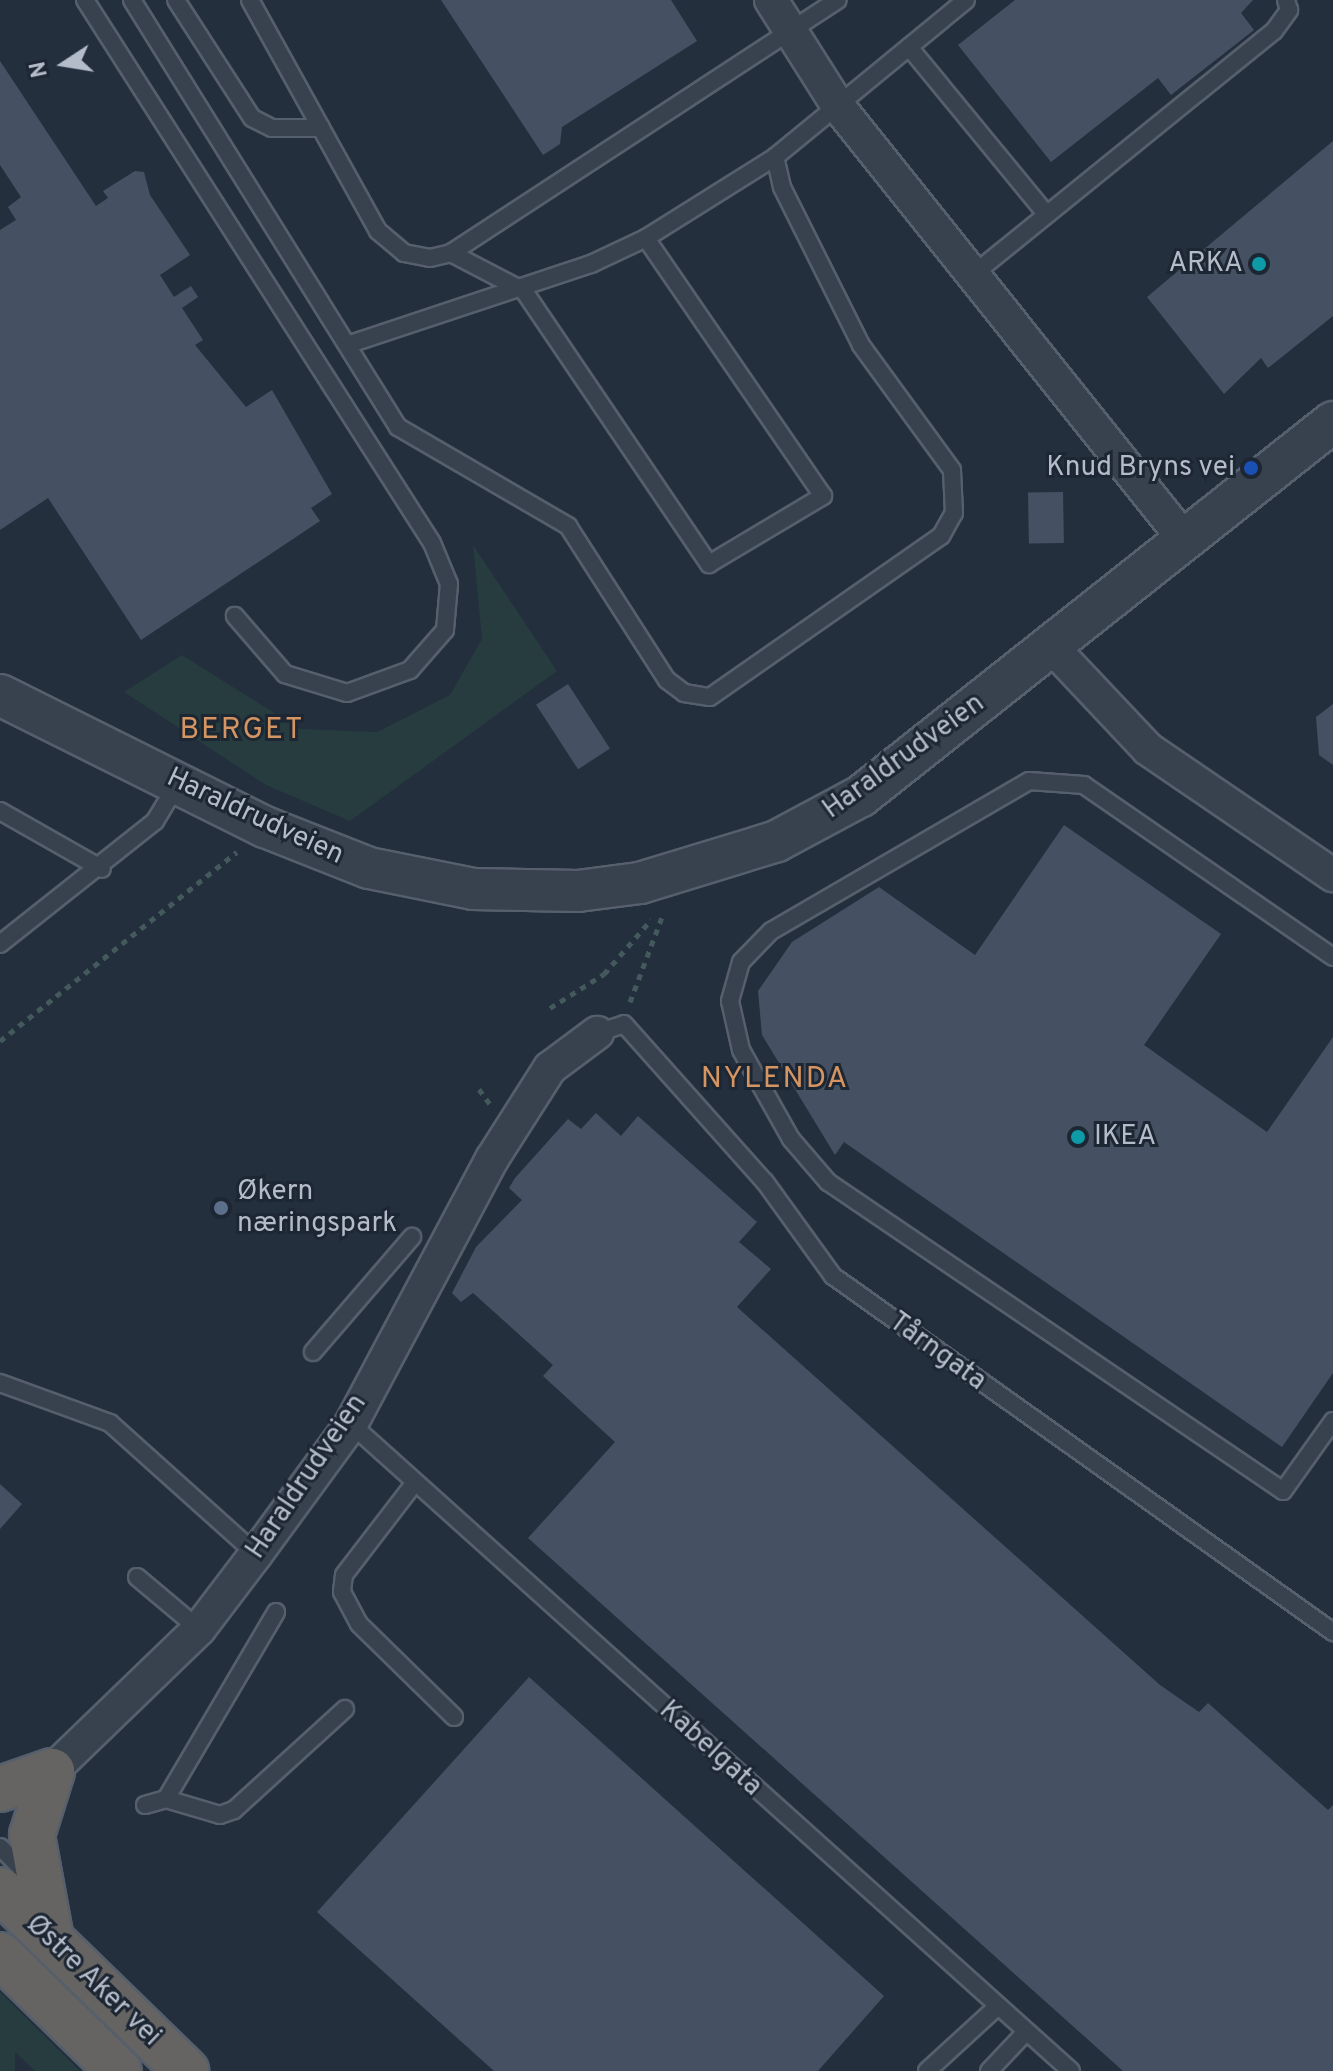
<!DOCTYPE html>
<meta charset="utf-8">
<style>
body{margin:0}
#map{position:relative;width:1333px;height:2071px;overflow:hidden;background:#242f3e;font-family:Overpass,sans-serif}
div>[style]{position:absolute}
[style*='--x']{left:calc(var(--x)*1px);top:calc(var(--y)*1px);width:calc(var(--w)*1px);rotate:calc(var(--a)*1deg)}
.green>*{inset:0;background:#263c3f}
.building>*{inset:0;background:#455162;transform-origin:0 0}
.path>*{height:5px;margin-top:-2.5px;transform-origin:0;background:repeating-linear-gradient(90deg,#44595c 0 6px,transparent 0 12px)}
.roads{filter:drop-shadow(2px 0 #565f6c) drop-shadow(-2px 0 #565f6c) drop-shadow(0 2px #565f6c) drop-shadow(0 -2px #565f6c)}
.service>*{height:16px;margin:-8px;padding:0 8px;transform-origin:8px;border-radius:8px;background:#38414e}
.minor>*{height:32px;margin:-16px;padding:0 16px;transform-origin:16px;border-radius:16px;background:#38414e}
.tertiary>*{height:40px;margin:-20px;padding:0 20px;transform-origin:20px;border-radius:20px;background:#38414e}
.trunk>*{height:44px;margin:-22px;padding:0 22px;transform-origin:22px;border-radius:22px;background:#656462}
.dots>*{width:22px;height:22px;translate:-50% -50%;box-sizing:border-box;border:4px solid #1d2633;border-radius:50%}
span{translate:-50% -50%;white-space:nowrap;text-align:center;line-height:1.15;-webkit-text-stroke:6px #1d2633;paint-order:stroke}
.poi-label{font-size:28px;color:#b4bcc9}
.right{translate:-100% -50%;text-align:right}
.left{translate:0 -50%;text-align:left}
.street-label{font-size:28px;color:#b4bcc9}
.neighbourhood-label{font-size:30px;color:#d59563;letter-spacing:2px}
.north{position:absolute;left:24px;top:24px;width:80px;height:80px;-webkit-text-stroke:6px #1d2633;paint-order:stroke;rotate:258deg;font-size:22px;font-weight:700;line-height:32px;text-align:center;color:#b4bcc9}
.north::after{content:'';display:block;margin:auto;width:28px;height:36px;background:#b4bcc9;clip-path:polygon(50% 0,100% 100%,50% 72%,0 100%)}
</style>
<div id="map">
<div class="green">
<div style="clip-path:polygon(473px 545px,557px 671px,350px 821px,266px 785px,124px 692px,182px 655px,300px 729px,377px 732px,450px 695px,482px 639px)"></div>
<div style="clip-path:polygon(0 1992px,80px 2071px,35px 2071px,15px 2052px,15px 2071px,0 2071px)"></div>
</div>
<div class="building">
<div style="clip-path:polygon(441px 0,671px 0,697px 41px,562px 127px,560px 144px,543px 155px)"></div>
<div style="clip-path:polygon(1015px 0,1253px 0,1241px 13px,1254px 30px,1171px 95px,1158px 78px,1051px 162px,958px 45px)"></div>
<div style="clip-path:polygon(0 61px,96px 206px,108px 198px,103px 191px,135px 171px,144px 172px,150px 195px,190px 255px,160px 275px,174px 297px,191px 286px,198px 297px,182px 308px,203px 340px,195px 345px,246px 407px,272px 390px,332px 494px,311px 508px,320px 521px,141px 640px,48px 498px,0 530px,0 230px,16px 220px,8px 207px,21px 197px,0 165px)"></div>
<div style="clip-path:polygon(1333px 141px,1333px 316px,1268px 368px,1261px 358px,1224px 394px,1147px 297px)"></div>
<div style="left:1063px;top:492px;width:51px;height:35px;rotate:89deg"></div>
<div style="left:568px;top:684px;width:77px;height:38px;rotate:57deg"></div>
<div style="clip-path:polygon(1333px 704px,1333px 765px,1319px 755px,1316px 717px)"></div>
<div style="clip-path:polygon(1064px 825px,1221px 934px,1144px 1045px,1267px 1132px,1333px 1037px,1333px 1373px,1282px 1447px,844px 1142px,835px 1155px,762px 1035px,758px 991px,792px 942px,879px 887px,975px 955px)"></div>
<div style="clip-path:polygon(596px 1113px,621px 1136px,638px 1116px,757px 1222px,739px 1242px,771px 1269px,737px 1307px,1160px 1685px,1199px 1712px,1208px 1703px,1328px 1810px,1333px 1805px,1333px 2071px,1123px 2071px,528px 1538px,615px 1442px,543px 1376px,553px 1365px,473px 1293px,461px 1302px,452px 1293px,476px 1247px,522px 1200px,509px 1188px,515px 1178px,568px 1119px,581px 1129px)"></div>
<div style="clip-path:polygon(0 1484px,22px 1504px,0 1529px)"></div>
<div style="clip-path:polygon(529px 1677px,884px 1996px,818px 2071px,494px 2071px,317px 1912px)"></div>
</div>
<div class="path">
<div style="--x:630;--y:1002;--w:94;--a:-69.4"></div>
<div style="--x:550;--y:1008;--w:64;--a:-32.2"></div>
<div style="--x:604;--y:974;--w:72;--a:-49"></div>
<div style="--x:0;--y:1041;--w:303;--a:-38.6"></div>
<div style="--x:479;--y:1089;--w:19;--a:54"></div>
</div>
<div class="roads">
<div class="service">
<div style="--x:85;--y:0;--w:644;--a:57.42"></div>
<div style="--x:432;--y:543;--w:44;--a:67.5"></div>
<div style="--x:449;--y:584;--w:46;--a:95"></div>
<div style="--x:445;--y:630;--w:53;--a:131.2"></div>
<div style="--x:410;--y:670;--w:67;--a:159.9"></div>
<div style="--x:347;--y:693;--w:65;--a:-163"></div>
<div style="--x:285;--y:674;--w:77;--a:-130.8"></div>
<div style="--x:132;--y:0;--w:503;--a:58.08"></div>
<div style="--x:398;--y:427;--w:197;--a:30.2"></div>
<div style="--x:568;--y:526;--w:183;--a:57.3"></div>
<div style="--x:667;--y:680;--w:21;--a:37"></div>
<div style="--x:684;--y:693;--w:26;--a:9"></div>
<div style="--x:710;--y:697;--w:282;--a:-34.9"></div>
<div style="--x:941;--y:536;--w:26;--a:-61"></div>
<div style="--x:954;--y:513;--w:43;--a:-92.7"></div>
<div style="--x:952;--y:470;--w:155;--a:-126.1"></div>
<div style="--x:861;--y:345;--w:177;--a:-116.6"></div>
<div style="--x:782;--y:187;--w:31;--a:-103"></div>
<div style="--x:775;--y:157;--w:247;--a:-39.4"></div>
<div style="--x:176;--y:0;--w:140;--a:57.2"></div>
<div style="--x:252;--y:118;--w:22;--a:27"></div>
<div style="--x:272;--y:128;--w:49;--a:0"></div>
<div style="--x:250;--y:0;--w:264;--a:61"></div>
<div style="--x:378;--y:231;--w:34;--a:40"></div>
<div style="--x:404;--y:253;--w:26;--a:11"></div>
<div style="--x:430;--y:258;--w:22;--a:-13"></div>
<div style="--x:451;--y:253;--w:462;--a:-33.2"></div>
<div style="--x:909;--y:47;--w:217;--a:50.6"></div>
<div style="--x:451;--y:253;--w:82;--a:27.5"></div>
<div style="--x:524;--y:291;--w:330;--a:55.9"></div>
<div style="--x:709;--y:564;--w:133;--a:-30.8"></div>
<div style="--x:823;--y:496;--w:313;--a:-124.5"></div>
<div style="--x:970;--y:277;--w:391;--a:-39"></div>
<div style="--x:1274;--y:31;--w:26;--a:-54"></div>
<div style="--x:1289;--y:10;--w:10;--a:-107"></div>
<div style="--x:350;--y:344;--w:254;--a:-18.4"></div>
<div style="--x:591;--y:264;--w:61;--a:-25.3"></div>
<div style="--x:646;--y:238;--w:152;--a:-32.1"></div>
<div style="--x:0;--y:811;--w:117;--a:29.6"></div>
<div style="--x:0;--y:944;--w:198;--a:-38.4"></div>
<div style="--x:155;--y:821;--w:44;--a:-58.8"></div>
<div style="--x:1333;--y:957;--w:303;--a:-145.4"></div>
<div style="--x:1084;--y:785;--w:55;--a:-175.8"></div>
<div style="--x:1029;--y:781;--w:298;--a:149.8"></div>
<div style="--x:771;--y:931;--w:43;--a:134.1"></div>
<div style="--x:741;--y:962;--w:41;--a:105.8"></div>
<div style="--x:730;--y:1001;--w:50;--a:77.3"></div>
<div style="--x:741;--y:1050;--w:102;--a:60.7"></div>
<div style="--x:791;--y:1139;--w:57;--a:49.3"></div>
<div style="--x:828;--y:1182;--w:550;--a:34.18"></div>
<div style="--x:1283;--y:1491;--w:86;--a:-54.5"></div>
<div style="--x:597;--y:1033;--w:28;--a:-18"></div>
<div style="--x:624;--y:1024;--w:212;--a:48.3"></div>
<div style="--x:765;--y:1182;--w:116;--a:54.1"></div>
<div style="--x:833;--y:1276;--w:614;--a:35.45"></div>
<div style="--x:313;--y:1352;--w:152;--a:-49.3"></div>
<div style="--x:0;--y:1383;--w:117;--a:20"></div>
<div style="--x:110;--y:1423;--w:196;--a:41.9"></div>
<div style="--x:351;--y:1424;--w:968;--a:41.94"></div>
<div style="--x:413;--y:1485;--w:113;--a:127.5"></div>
<div style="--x:344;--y:1575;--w:17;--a:97"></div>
<div style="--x:342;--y:1592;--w:36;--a:62"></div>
<div style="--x:359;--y:1624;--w:133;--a:44.4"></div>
<div style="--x:137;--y:1577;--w:81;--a:40"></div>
<div style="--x:166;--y:1799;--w:217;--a:-59.5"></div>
<div style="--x:145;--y:1805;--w:22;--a:-16"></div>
<div style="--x:166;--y:1799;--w:56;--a:16.5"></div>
<div style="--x:220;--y:1815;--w:15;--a:-20"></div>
<div style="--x:234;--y:1810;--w:150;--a:-42.3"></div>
<div style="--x:0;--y:1847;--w:42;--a:45"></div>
<div style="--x:927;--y:2071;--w:96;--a:-42.5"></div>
<div style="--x:989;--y:2071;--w:54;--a:-46.5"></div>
</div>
<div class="minor">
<div style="--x:771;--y:0;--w:125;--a:57.7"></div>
<div style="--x:838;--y:106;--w:554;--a:51.37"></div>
<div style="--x:1051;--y:646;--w:141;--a:46.7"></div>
<div style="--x:1148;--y:749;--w:224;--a:34.3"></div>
<div style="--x:52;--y:1771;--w:204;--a:-44"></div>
<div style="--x:199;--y:1629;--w:94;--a:-52.8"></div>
<div style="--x:256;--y:1554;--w:161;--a:-53.8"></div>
<div style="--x:351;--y:1424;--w:300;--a:-62"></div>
<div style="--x:492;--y:1159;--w:108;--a:-57.5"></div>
<div style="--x:550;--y:1068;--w:59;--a:-36.7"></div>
</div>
<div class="tertiary">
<div style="--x:0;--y:695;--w:296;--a:26.5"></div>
<div style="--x:265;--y:827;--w:112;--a:21.5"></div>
<div style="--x:369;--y:868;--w:106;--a:11.4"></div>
<div style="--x:473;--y:889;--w:105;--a:1.1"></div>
<div style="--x:578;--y:891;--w:63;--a:-7.4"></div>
<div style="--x:640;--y:883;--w:143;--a:-17"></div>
<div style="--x:777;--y:841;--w:95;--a:-28.2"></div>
<div style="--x:861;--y:796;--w:602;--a:-38.39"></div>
</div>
<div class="trunk">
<div style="--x:0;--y:1789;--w:55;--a:-19.1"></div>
<div style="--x:0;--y:1890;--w:260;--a:44.2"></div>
<div style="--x:51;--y:1939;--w:106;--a:-100.4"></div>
<div style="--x:32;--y:1835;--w:67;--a:-72.6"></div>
<div style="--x:0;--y:1955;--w:166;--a:44.3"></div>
</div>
</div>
<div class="dots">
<div style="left:1259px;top:264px;background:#0f9aa8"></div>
<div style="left:1251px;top:468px;background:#1a4fb4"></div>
<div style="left:1078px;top:1137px;background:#0f9aa8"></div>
<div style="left:221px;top:1208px;background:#5c6f8a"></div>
</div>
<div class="poi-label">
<span class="right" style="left:1243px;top:264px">ARKA</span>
<span class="right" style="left:1235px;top:468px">Knud Bryns vei</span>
<span class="left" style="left:1094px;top:1137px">IKEA</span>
<span class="left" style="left:237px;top:1208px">Økern<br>næringspark</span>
</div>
<div class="street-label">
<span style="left:904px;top:757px;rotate:-36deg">Haraldrudveien</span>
<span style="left:255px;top:817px;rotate:25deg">Haraldrudveien</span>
<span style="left:937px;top:1352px;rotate:36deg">Tårngata</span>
<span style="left:307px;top:1477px;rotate:-56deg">Haraldrudveien</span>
<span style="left:710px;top:1749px;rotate:42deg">Kabelgata</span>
<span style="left:93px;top:1981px;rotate:44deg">Østre Aker vei</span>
</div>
<div class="neighbourhood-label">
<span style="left:242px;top:731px">BERGET</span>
<span style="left:775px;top:1080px">NYLENDA</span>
</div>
<div class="north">N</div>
</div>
